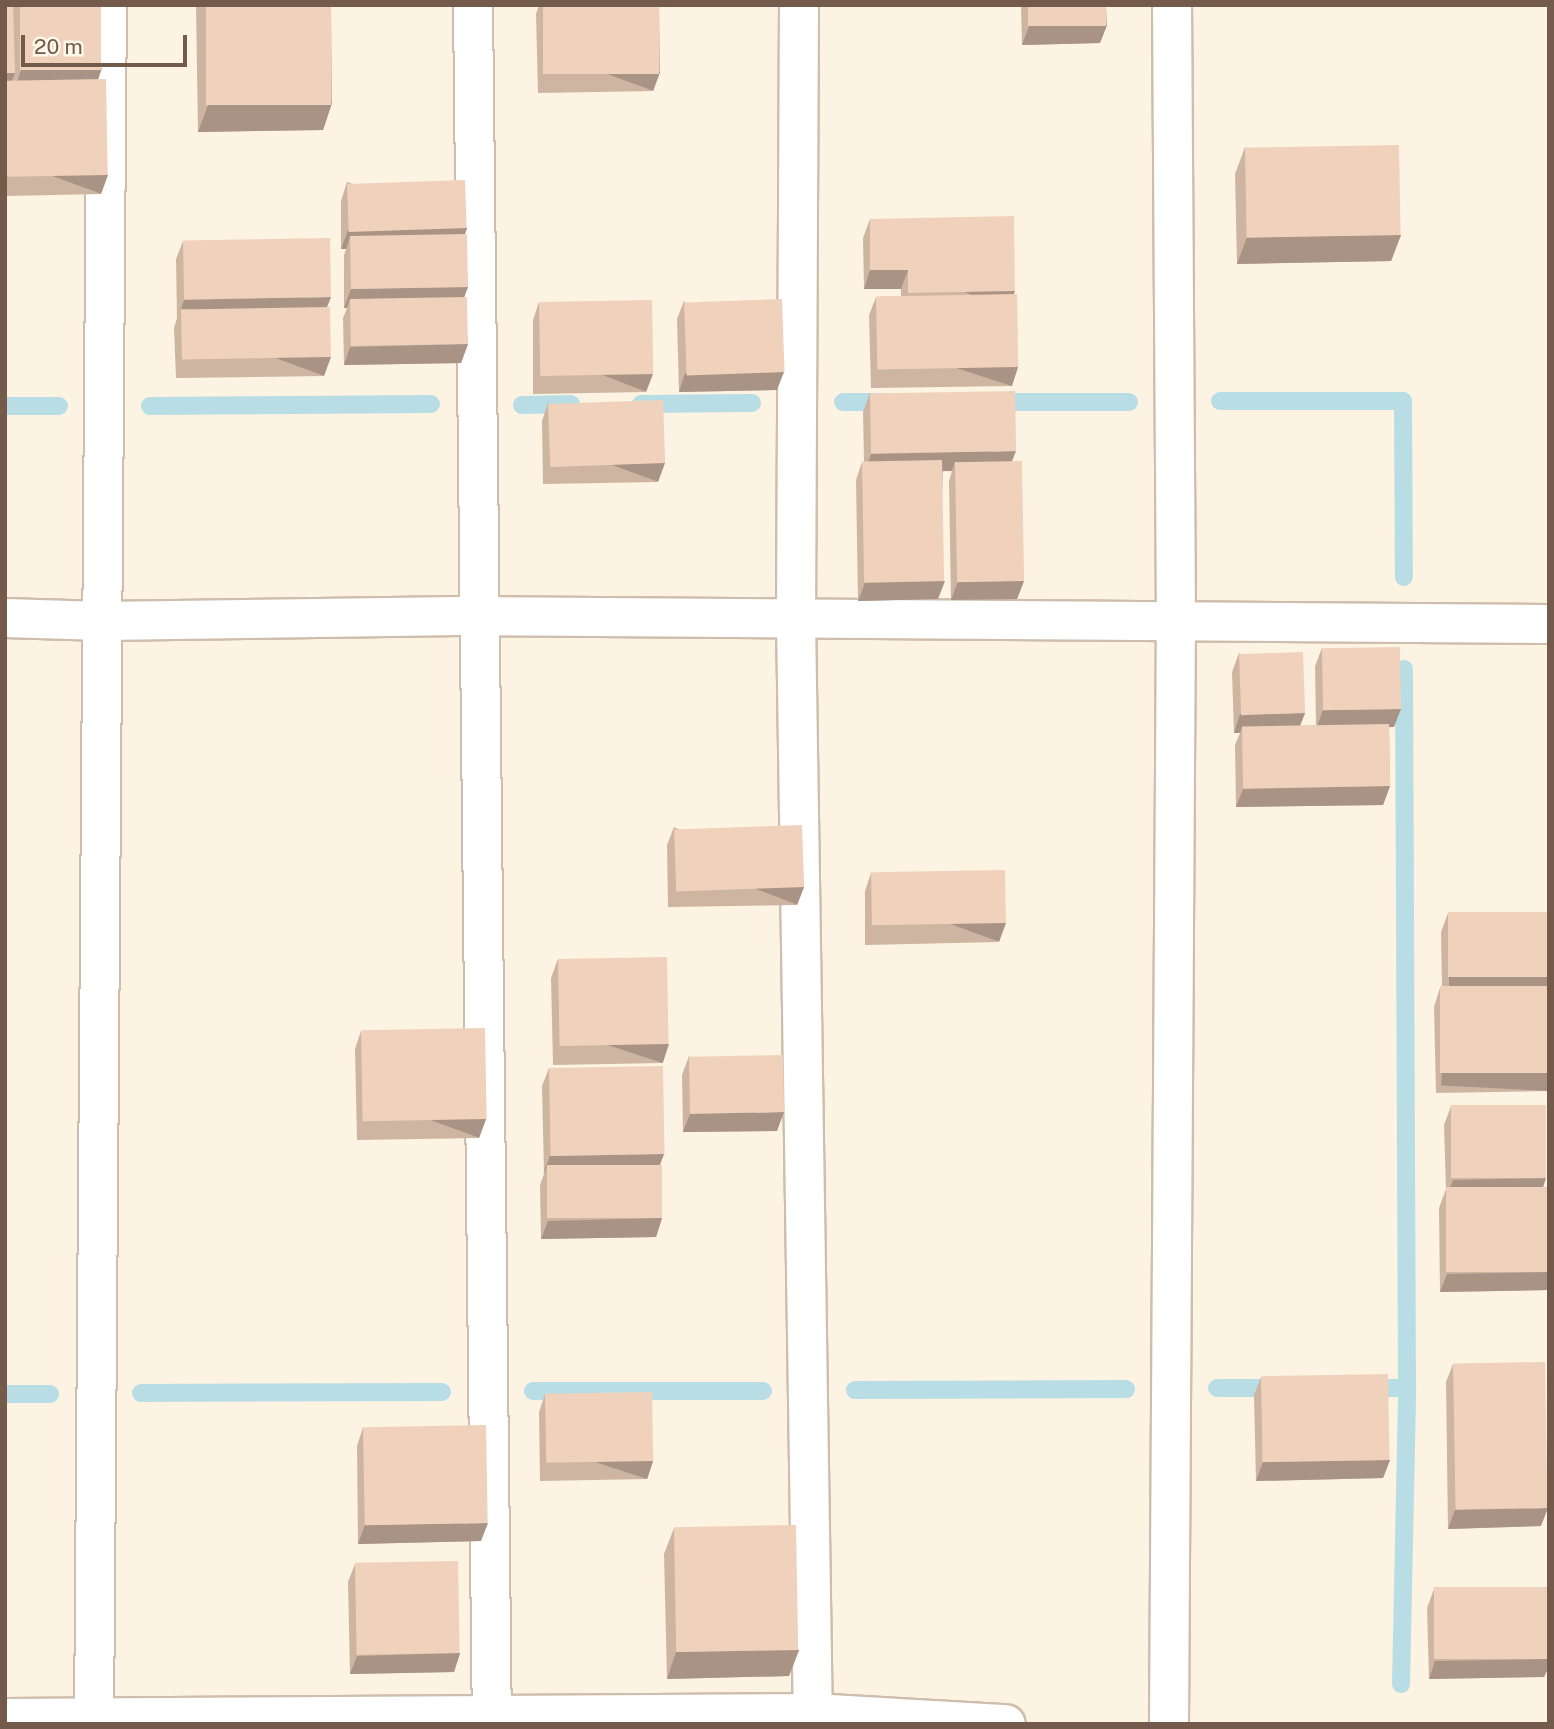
<!DOCTYPE html>
<style>
body{margin:0}
#map{position:relative;width:1554px;height:1729px;overflow:hidden;background:#fcf3e3;font-family:"Public Sans",sans-serif}
div>[style]{position:absolute}
[style*='--x']{left:calc(var(--x)*1px);top:calc(var(--y)*1px);width:calc(var(--w)*1px);rotate:calc(var(--a)*1deg)}
.stream>*{height:18px;margin:-9px;padding:0 9px;transform-origin:9px;border-radius:9px;background:#b9dde4}
.roads{filter:drop-shadow(2px 0 #cfbdad) drop-shadow(-2px 0 #cfbdad) drop-shadow(0 2px #cfbdad) drop-shadow(0 -2px #cfbdad)}
.minor>*{height:38px;margin:-19px;padding:0 19px;transform-origin:19px;border-radius:19px;background:#fff}
.wall>*{inset:0;background:#ceb5a2}
.shaded-wall>*{inset:0;background:#a89384;transform-origin:0 0}
.building>*{inset:0;background:#f0d2bc;transform-origin:0 0}
span{translate:-50% -50%;white-space:nowrap;text-align:center;line-height:1.15;-webkit-text-stroke:6px #fff7e9;paint-order:stroke}
.frame{position:absolute;inset:0;border:7px solid #735a4a;pointer-events:none}
.scale{position:absolute;left:21px;top:35px;width:166px;height:32px;box-sizing:border-box;border:4px solid #735a4a;border-top:0;padding-left:9px;font-size:21px;line-height:24px;white-space:nowrap;color:#735a4a;-webkit-text-stroke:5px #fff7e9;paint-order:stroke}
</style>
<div id="map">
<div class="stream">
<div style="--x:1220;--y:401;--w:183;--a:0"></div>
<div style="--x:1403;--y:401;--w:176;--a:89.7"></div>
<div style="--x:843;--y:402;--w:45;--a:0"></div>
<div style="--x:993;--y:402;--w:136;--a:0"></div>
<div style="--x:641;--y:404;--w:111;--a:-0.5"></div>
<div style="--x:522;--y:405;--w:49;--a:-1.2"></div>
<div style="--x:5;--y:406;--w:54;--a:0"></div>
<div style="--x:150;--y:406;--w:281;--a:-0.4"></div>
<div style="--x:1217;--y:1388;--w:63;--a:0"></div>
<div style="--x:1364;--y:1388;--w:43;--a:0"></div>
<div style="--x:1407;--y:1388;--w:719;--a:-90.24"></div>
<div style="--x:855;--y:1390;--w:271;--a:-0.2"></div>
<div style="--x:533;--y:1391;--w:230;--a:0"></div>
<div style="--x:141;--y:1393;--w:301;--a:-0.2"></div>
<div style="--x:5;--y:1394;--w:45;--a:0"></div>
<div style="--x:1401;--y:1684;--w:296;--a:-88.8"></div>
</div>
<div class="roads">
<div class="minor">
<div style="--x:473;--y:5;--w:1719;--a:89.37"></div>
<div style="--x:799;--y:5;--w:614;--a:90.28"></div>
<div style="--x:796;--y:619;--w:1105;--a:89.12"></div>
<div style="--x:5;--y:618;--w:98;--a:1.8"></div>
<div style="--x:103;--y:621;--w:375;--a:-0.8"></div>
<div style="--x:478;--y:616;--w:1071;--a:0.43"></div>
<div style="--x:5;--y:1718;--w:808;--a:-0.35"></div>
<div style="--x:813;--y:1713;--w:193;--a:3.3"></div>
<div style="--x:94;--y:1724;--w:1719;--a:-89.57"></div>
<div style="--x:1169;--y:1724;--w:1104;--a:-89.64"></div>
<div style="--x:1176;--y:620;--w:615;--a:-90.37"></div>
</div>
</div>
<div class="wall">
<div style="clip-path:polygon(5px 5px,101px 5px,98px 79px,101px 194px,5px 196px)"></div>
<div style="clip-path:polygon(196px 5px,331px 5px,332px 103px,323px 130px,198px 132px)"></div>
<div style="clip-path:polygon(539px 5px,659px 5px,660px 72px,653px 91px,538px 93px,536px 14px)"></div>
<div style="clip-path:polygon(1021px 5px,1106px 5px,1107px 25px,1100px 43px,1022px 45px)"></div>
<div style="clip-path:polygon(1245px 147px,1401px 235px,1391px 261px,1237px 264px,1235px 174px)"></div>
<div style="clip-path:polygon(347px 182px,467px 228px,465px 234px,468px 287px,464px 297px,468px 344px,461px 363px,344px 365px,343px 318px,347px 308px,344px 308px,344px 255px,346px 249px,341px 249px,341px 201px)"></div>
<div style="clip-path:polygon(870px 219px,1015px 291px,1013px 294px,1018px 367px,1012px 386px,871px 388px,869px 315px,876px 297px,901px 296px,901px 289px,864px 289px,863px 238px)"></div>
<div style="clip-path:polygon(183px 241px,327px 307px,324px 376px,176px 378px,174px 328px,177px 318px,176px 259px)"></div>
<div style="clip-path:polygon(684px 301px,777px 390px,679px 392px,677px 319px)"></div>
<div style="clip-path:polygon(539px 302px,646px 392px,533px 394px,533px 320px)"></div>
<div style="clip-path:polygon(870px 393px,1012px 461px,1024px 581px,1017px 599px,951px 600px,949px 481px,952px 471px,943px 471px,938px 599px,858px 601px,856px 480px,862px 462px,864px 462px,863px 412px)"></div>
<div style="clip-path:polygon(548px 403px,658px 482px,543px 484px,542px 421px)"></div>
<div style="clip-path:polygon(1322px 648px,1394px 727px,1389px 727px,1390px 786px,1383px 805px,1236px 807px,1235px 745px,1240px 733px,1234px 733px,1232px 672px,1239px 653px,1305px 713px,1300px 726px,1316px 725px,1315px 666px)"></div>
<div style="clip-path:polygon(674px 827px,804px 887px,797px 905px,668px 907px,667px 845px)"></div>
<div style="clip-path:polygon(871px 873px,999px 942px,865px 945px,865px 891px)"></div>
<div style="clip-path:polygon(1448px 913px,1548px 1091px,1436px 1093px,1434px 1007px,1440px 988px,1442px 988px,1441px 932px)"></div>
<div style="clip-path:polygon(558px 959px,663px 1063px,553px 1065px,551px 978px)"></div>
<div style="clip-path:polygon(361px 1031px,486px 1119px,479px 1138px,357px 1140px,355px 1049px)"></div>
<div style="clip-path:polygon(689px 1056px,777px 1131px,683px 1132px,682px 1075px)"></div>
<div style="clip-path:polygon(549px 1068px,664px 1154px,660px 1165px,662px 1218px,656px 1237px,541px 1239px,540px 1185px,544px 1174px,542px 1086px)"></div>
<div style="clip-path:polygon(1451px 1106px,1543px 1187px,1548px 1290px,1440px 1292px,1439px 1208px,1446px 1189px,1444px 1125px)"></div>
<div style="clip-path:polygon(1453px 1364px,1541px 1526px,1448px 1529px,1446px 1382px)"></div>
<div style="clip-path:polygon(1261px 1377px,1390px 1460px,1383px 1478px,1256px 1481px,1254px 1395px)"></div>
<div style="clip-path:polygon(545px 1394px,653px 1461px,647px 1479px,540px 1481px,539px 1412px)"></div>
<div style="clip-path:polygon(363px 1427px,481px 1541px,358px 1544px,357px 1446px)"></div>
<div style="clip-path:polygon(674px 1528px,799px 1650px,789px 1676px,667px 1679px,664px 1554px)"></div>
<div style="clip-path:polygon(355px 1564px,460px 1653px,454px 1672px,350px 1674px,348px 1582px)"></div>
<div style="clip-path:polygon(1549px 1587px,1549px 1666px,1544px 1677px,1429px 1679px,1427px 1608px,1434px 1589px)"></div>
</div>
<div class="shaded-wall">
<div style="clip-path:polygon(1107px 25px,1100px 43px,1022px 45px,1029px 26px)"></div>
<div style="clip-path:polygon(102px 68px,96px 86px,15px 88px,21px 70px)"></div>
<div style="left:660px;top:72px;width:20px;height:116px;rotate:110deg"></div>
<div style="clip-path:polygon(5px 73px,15px 73px,8px 91px,5px 91px)"></div>
<div style="clip-path:polygon(332px 103px,323px 130px,198px 132px,208px 105px)"></div>
<div style="left:108px;top:175px;width:20px;height:103px;rotate:110deg"></div>
<div style="clip-path:polygon(467px 228px,460px 247px,350px 237px,346px 249px,341px 249px,348px 230px)"></div>
<div style="clip-path:polygon(1401px 235px,1391px 261px,1237px 264px,1247px 237px)"></div>
<div style="clip-path:polygon(870px 270px,908px 270px,901px 289px,864px 289px)"></div>
<div style="clip-path:polygon(468px 287px,461px 306px,350px 299px,347px 308px,344px 308px,351px 289px)"></div>
<div style="left:1015px;top:291px;width:19px;height:107px;rotate:111deg"></div>
<div style="clip-path:polygon(331px 297px,324px 315px,181px 309px,184px 300px)"></div>
<div style="clip-path:polygon(468px 344px,461px 363px,344px 365px,350px 347px)"></div>
<div style="left:331px;top:357px;width:20px;height:149px;rotate:110deg"></div>
<div style="left:1018px;top:367px;width:20px;height:140px;rotate:108deg"></div>
<div style="clip-path:polygon(784px 372px,777px 390px,679px 392px,685px 373px)"></div>
<div style="left:653px;top:374px;width:19px;height:113px;rotate:111deg"></div>
<div style="clip-path:polygon(1016px 451px,1009px 469px,955px 462px,952px 471px,865px 473px,871px 454px)"></div>
<div style="left:665px;top:463px;width:20px;height:115px;rotate:110deg"></div>
<div style="clip-path:polygon(945px 581px,938px 599px,858px 601px,865px 583px)"></div>
<div style="clip-path:polygon(958px 581px,1024px 581px,1017px 599px,951px 600px)"></div>
<div style="clip-path:polygon(1401px 709px,1394px 727px,1316px 729px,1323px 710px)"></div>
<div style="clip-path:polygon(1305px 713px,1298px 731px,1242px 727px,1240px 733px,1234px 733px,1240px 714px)"></div>
<div style="clip-path:polygon(1390px 786px,1383px 805px,1236px 807px,1243px 789px)"></div>
<div style="left:804px;top:887px;width:19px;height:129px;rotate:111deg"></div>
<div style="left:1006px;top:923px;width:20px;height:134px;rotate:110deg"></div>
<div style="left:1549px;top:977px;width:19px;height:100px;rotate:90deg"></div>
<div style="left:669px;top:1044px;width:20px;height:109px;rotate:108deg"></div>
<div style="left:1549px;top:1073px;width:18px;height:107px;rotate:93deg"></div>
<div style="clip-path:polygon(784px 1112px,777px 1131px,683px 1132px,690px 1114px)"></div>
<div style="left:486px;top:1119px;width:20px;height:122px;rotate:110deg"></div>
<div style="clip-path:polygon(664px 1154px,657px 1172px,547px 1167px,543px 1174px,550px 1156px)"></div>
<div style="clip-path:polygon(1546px 1178px,1540px 1197px,1446px 1198px,1453px 1180px)"></div>
<div style="clip-path:polygon(662px 1218px,656px 1237px,541px 1239px,548px 1221px)"></div>
<div style="clip-path:polygon(1549px 1272px,1549px 1287px,1548px 1290px,1440px 1292px,1447px 1274px)"></div>
<div style="clip-path:polygon(1390px 1460px,1383px 1478px,1256px 1481px,1263px 1462px)"></div>
<div style="left:653px;top:1461px;width:19px;height:106px;rotate:108deg"></div>
<div style="clip-path:polygon(1548px 1508px,1541px 1526px,1448px 1529px,1455px 1510px)"></div>
<div style="clip-path:polygon(488px 1523px,481px 1541px,358px 1544px,365px 1525px)"></div>
<div style="clip-path:polygon(799px 1650px,789px 1676px,667px 1679px,676px 1652px)"></div>
<div style="clip-path:polygon(460px 1653px,454px 1672px,350px 1674px,357px 1656px)"></div>
<div style="clip-path:polygon(1549px 1659px,1549px 1666px,1544px 1677px,1429px 1679px,1435px 1661px)"></div>
</div>
<div class="building">
<div style="clip-path:polygon(5px 5px,13px 5px,15px 73px,5px 73px)"></div>
<div style="left:20px;top:5px;width:81px;height:65px"></div>
<div style="left:206px;top:5px;width:125px;height:100px"></div>
<div style="left:543px;top:5px;width:116px;height:69px"></div>
<div style="left:1028px;top:5px;width:78px;height:21px"></div>
<div style="left:106px;top:79px;width:96px;height:101px;rotate:89deg"></div>
<div style="left:1399px;top:145px;width:90px;height:154px;rotate:89deg"></div>
<div style="left:465px;top:180px;width:48px;height:118px;rotate:88deg"></div>
<div style="clip-path:polygon(1014px 216px,1015px 291px,908px 293px,908px 270px,870px 270px,870px 219px)"></div>
<div style="left:467px;top:234px;width:53px;height:117px;rotate:89deg"></div>
<div style="left:330px;top:238px;width:59px;height:147px;rotate:89deg"></div>
<div style="left:1017px;top:294px;width:73px;height:141px;rotate:89deg"></div>
<div style="left:467px;top:297px;width:47px;height:117px;rotate:89deg"></div>
<div style="left:782px;top:299px;width:73px;height:98px;rotate:88deg"></div>
<div style="left:652px;top:300px;width:74px;height:113px;rotate:89deg"></div>
<div style="left:330px;top:307px;width:50px;height:149px;rotate:89deg"></div>
<div style="left:1015px;top:391px;width:60px;height:145px;rotate:89deg"></div>
<div style="left:663px;top:400px;width:63px;height:115px;rotate:88deg"></div>
<div style="left:942px;top:460px;width:121px;height:80px;rotate:89deg"></div>
<div style="left:1022px;top:461px;width:120px;height:67px;rotate:89deg"></div>
<div style="left:1400px;top:647px;width:62px;height:78px;rotate:89deg"></div>
<div style="left:1303px;top:652px;width:61px;height:64px;rotate:88deg"></div>
<div style="left:1389px;top:724px;width:62px;height:147px;rotate:89deg"></div>
<div style="left:802px;top:825px;width:62px;height:128px;rotate:88deg"></div>
<div style="left:1005px;top:870px;width:53px;height:134px;rotate:89deg"></div>
<div style="left:1549px;top:912px;width:65px;height:101px;rotate:90deg"></div>
<div style="left:667px;top:957px;width:87px;height:109px;rotate:89deg"></div>
<div style="left:1549px;top:986px;width:87px;height:109px;rotate:90deg"></div>
<div style="left:485px;top:1028px;width:91px;height:124px;rotate:89deg"></div>
<div style="left:783px;top:1055px;width:57px;height:94px;rotate:89deg"></div>
<div style="left:663px;top:1066px;width:88px;height:114px;rotate:89deg"></div>
<div style="left:1546px;top:1105px;width:73px;height:95px;rotate:90deg"></div>
<div style="left:662px;top:1165px;width:53px;height:115px;rotate:90deg"></div>
<div style="left:1549px;top:1187px;width:85px;height:103px;rotate:90deg"></div>
<div style="left:1545px;top:1362px;width:146px;height:92px;rotate:89deg"></div>
<div style="left:1388px;top:1374px;width:86px;height:127px;rotate:89deg"></div>
<div style="left:652px;top:1392px;width:69px;height:107px;rotate:89deg"></div>
<div style="left:486px;top:1425px;width:98px;height:123px;rotate:89deg"></div>
<div style="left:796px;top:1525px;width:125px;height:122px;rotate:89deg"></div>
<div style="left:458px;top:1561px;width:92px;height:103px;rotate:89deg"></div>
<div style="left:1549px;top:1587px;width:72px;height:115px;rotate:90deg"></div>
</div>
<div class="frame"></div>
<div class="scale">20 m</div>
</div>
